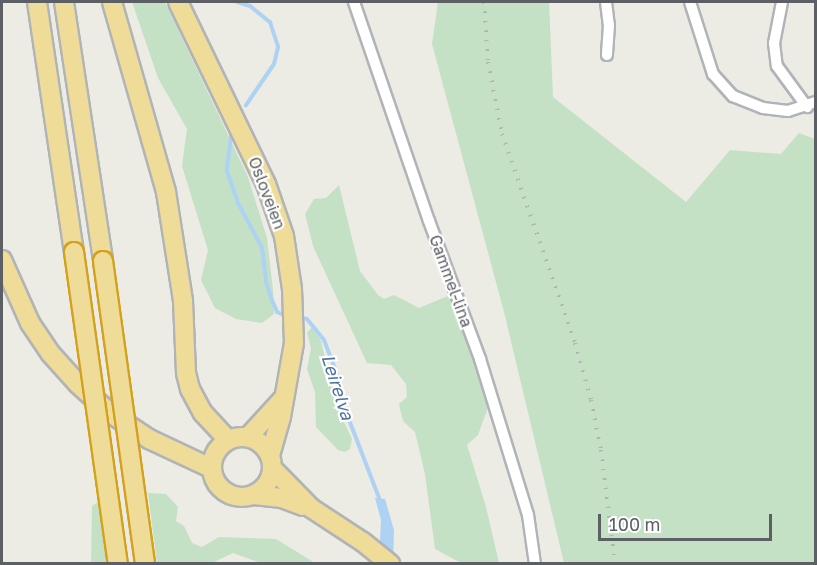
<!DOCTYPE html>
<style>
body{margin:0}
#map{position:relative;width:817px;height:565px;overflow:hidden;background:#ecebe4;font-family:"Golos Text",sans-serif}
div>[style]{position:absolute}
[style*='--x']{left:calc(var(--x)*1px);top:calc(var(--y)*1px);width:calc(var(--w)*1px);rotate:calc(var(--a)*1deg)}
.green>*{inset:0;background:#c4e1c5}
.water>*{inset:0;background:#add2f4}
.stream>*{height:4px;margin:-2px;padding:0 2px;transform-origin:2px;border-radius:2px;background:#add2f4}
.roads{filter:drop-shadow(2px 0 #b1b4b7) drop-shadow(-2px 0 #b1b4b7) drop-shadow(0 2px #b1b4b7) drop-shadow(0 -2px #b1b4b7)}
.street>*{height:10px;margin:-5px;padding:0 5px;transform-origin:5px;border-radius:5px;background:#fff}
.highway>*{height:18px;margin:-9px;padding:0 9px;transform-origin:9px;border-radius:9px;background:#efdc98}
.highway>.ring{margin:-9px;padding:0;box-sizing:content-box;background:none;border:18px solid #efdc98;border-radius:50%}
.rail>*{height:4px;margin-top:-2px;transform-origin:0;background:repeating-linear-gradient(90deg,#b2b3b3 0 1.5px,transparent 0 9.5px)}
.bridges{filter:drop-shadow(2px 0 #d4a11d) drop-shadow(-2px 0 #d4a11d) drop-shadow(0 2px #d4a11d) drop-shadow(0 -2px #d4a11d)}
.highway-bridge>*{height:18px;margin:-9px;padding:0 9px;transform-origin:9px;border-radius:9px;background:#efdc98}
span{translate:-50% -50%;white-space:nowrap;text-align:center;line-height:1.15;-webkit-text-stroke:4.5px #fff;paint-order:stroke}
.street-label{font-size:16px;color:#5c5f63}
.water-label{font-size:18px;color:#4c74a4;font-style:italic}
.frame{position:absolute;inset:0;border:3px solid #5c5f63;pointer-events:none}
.scale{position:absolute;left:598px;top:514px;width:174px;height:27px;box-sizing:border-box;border:3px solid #5c5f63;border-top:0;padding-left:8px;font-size:18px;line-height:21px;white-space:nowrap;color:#5c5f63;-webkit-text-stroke:4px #fff;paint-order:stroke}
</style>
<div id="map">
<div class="green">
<div style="clip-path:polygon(132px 2px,165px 2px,248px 177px,267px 238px,273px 290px,274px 314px,262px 323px,236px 319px,215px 308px,201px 280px,208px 250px,182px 166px,187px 129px,158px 78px)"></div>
<div style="clip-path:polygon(438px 2px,549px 2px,553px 97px,686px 202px,730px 150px,781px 154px,799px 133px,815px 139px,815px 563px,564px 563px,504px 312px,432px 44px)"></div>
<div style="clip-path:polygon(339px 185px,360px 271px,378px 295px,384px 299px,394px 295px,419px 308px,450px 295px,490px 402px,478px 435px,467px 445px,486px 507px,499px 563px,461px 563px,435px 549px,425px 474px,415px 432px,403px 421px,399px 404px,407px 397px,406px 384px,391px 365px,367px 363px,313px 246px,305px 214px,314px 199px,326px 198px)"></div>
<div style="clip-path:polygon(312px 327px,321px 341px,335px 403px,352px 439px,350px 449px,345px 452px,338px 450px,316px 427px,315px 392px,307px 369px,311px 348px,307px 333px)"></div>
<div style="clip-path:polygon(148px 493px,166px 494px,178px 507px,176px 521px,184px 526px,192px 543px,202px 547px,219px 537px,276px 539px,315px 563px,261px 563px,233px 553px,212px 563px,157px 563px)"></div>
<div style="clip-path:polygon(98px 502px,107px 563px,91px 563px,92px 506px)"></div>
</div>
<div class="water">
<div style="clip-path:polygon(375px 498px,385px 499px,394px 530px,393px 563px,379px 563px,381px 520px)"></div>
</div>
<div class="stream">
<div style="--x:237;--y:2;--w:14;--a:17"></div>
<div style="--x:250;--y:6;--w:26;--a:39"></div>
<div style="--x:270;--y:22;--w:26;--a:72"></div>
<div style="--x:278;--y:47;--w:17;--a:103"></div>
<div style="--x:274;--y:64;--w:50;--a:124.3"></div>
<div style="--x:231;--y:136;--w:35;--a:97"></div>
<div style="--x:227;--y:171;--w:34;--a:71"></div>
<div style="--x:238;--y:203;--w:51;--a:61.9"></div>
<div style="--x:262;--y:248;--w:34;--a:83"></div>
<div style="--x:266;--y:282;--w:19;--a:72"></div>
<div style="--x:272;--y:300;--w:13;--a:67"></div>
<div style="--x:277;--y:312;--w:11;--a:22"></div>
<div style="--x:297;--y:317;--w:10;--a:11"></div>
<div style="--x:307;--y:319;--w:27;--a:51"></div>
<div style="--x:324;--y:340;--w:40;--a:69"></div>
<div style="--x:338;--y:377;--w:14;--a:90"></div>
<div style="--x:338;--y:391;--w:120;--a:69"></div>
</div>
<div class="roads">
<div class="street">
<div style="--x:354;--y:2;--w:231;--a:71.1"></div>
<div style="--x:429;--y:221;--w:147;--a:69.7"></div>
<div style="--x:480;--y:359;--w:163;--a:72.9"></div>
<div style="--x:528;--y:515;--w:49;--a:81.9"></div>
<div style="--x:606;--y:2;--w:23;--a:83"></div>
<div style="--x:609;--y:25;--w:30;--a:94"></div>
<div style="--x:690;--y:2;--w:76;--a:72.3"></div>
<div style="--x:713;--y:74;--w:30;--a:48"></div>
<div style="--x:733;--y:96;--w:32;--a:22"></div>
<div style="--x:763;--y:108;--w:25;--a:7"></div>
<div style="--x:788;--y:111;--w:29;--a:-18"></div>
<div style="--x:782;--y:2;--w:42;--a:101"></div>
<div style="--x:774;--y:43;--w:23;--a:83"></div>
<div style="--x:777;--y:66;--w:51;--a:53.8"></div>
</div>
<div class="highway">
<div style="--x:37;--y:2;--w:253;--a:81.6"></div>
<div style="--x:64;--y:2;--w:262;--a:81.4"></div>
<div style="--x:112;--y:2;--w:198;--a:74.1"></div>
<div style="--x:166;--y:192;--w:110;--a:81.1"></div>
<div style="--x:183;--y:301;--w:72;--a:87.6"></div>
<div style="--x:186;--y:373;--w:16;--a:76"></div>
<div style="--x:190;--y:389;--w:27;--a:62"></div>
<div style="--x:203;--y:413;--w:37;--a:47"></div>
<div style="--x:178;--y:2;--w:202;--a:64.2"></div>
<div style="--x:266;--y:184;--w:55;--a:70.9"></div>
<div style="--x:284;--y:236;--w:54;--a:81.4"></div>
<div style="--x:292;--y:289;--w:54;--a:87.9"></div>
<div style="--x:294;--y:343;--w:75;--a:100"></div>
<div style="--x:281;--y:417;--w:40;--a:106"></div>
<div style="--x:2;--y:260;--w:69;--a:66"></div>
<div style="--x:30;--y:323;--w:37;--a:56"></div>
<div style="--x:51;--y:354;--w:40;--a:48"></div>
<div style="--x:78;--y:384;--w:43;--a:42.2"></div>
<div style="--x:110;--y:413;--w:47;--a:33.7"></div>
<div style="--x:149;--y:439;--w:68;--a:25.1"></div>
<div class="ring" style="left:212px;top:437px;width:42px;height:42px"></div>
<div style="--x:248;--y:437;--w:50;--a:-47.4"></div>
<div style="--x:272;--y:468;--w:56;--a:45.7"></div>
<div style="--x:311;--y:508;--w:62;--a:33.2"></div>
<div style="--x:363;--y:542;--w:35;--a:39"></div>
<div style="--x:254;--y:495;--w:28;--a:6"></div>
<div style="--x:282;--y:498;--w:22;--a:21"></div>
</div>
</div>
<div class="rail">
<div style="--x:484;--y:2;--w:60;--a:86.2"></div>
<div style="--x:488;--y:62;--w:73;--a:79"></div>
<div style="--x:502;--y:134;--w:221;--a:70.7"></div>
<div style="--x:575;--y:343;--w:59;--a:74.3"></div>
<div style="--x:591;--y:400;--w:51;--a:78.7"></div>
<div style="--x:601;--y:450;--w:115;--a:83"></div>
</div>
<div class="bridges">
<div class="highway-bridge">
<div style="--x:74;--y:252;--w:315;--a:82"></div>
<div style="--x:103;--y:261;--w:306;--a:82.1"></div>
</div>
</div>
<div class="street-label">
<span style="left:267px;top:193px;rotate:69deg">Osloveien</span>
<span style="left:451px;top:281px;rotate:70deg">Gammel-lina</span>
</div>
<div class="water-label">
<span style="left:338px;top:387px;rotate:72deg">Leirelva</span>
</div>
<div class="frame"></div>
<div class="scale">100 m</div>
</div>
